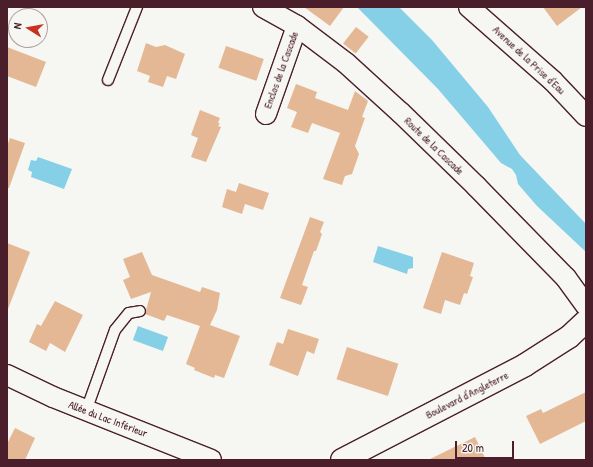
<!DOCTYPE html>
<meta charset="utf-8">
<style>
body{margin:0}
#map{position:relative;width:593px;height:467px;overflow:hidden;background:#f6f6f2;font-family:"Patrick Hand",sans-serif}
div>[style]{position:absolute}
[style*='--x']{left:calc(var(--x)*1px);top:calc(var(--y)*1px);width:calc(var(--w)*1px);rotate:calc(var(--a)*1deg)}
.water>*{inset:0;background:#86d0e7;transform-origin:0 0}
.building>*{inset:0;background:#e4b894;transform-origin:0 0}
.roads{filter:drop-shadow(1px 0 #4a1f2b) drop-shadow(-1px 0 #4a1f2b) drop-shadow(0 1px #4a1f2b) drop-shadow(0 -1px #4a1f2b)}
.lane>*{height:10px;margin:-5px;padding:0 5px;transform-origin:5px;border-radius:5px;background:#f6f6f2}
.street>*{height:20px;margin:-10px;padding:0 10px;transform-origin:10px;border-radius:10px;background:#f6f6f2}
.secondary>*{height:22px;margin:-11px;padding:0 11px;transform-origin:11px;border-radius:11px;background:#f6f6f2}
span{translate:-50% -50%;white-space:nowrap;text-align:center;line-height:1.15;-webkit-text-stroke:3px #f6f6f2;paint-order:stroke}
.street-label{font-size:11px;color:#4a1f2b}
.frame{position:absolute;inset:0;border:8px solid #4a1f2b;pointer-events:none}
.north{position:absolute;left:8px;top:8px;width:40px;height:40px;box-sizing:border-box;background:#f6f6f2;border:1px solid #b1a0a2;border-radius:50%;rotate:281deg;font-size:11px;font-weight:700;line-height:16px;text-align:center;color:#4a1f2b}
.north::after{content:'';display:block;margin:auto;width:14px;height:18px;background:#c8321e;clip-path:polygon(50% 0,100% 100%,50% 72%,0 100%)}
.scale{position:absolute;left:455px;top:441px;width:59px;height:18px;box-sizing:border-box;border:2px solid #4a1f2b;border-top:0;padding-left:5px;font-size:12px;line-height:14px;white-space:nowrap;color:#4a1f2b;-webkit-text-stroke:3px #f6f6f2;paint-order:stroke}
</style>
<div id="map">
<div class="water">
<div style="clip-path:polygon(357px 7px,399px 7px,432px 40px,488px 107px,520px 155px,586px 224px,586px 252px,537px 206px,518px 184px,516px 175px,512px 169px,501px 163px,438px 89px)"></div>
<div style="clip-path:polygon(38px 157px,72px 169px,64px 189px,31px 177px,32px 172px,28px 170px,31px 160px,36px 161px)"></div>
<div style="clip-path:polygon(378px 246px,413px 257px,413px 268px,408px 269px,407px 274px,373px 262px)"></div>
<div style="left:138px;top:326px;width:32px;height:15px;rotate:20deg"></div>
</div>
<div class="building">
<div style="clip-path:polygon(304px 7px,344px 7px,330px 26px)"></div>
<div style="clip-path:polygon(543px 7px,582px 7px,557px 26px)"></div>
<div style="left:356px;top:27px;width:16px;height:21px;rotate:38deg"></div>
<div style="clip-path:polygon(146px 43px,156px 47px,165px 45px,185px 54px,176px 79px,167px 76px,163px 87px,148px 82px,150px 76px,137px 71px)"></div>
<div style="left:226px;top:46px;width:40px;height:23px;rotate:19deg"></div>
<div style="clip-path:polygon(7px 47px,46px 62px,36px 87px,7px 76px)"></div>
<div style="clip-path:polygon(296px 84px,317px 92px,315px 98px,348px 110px,355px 91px,368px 101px,362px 117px,365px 118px,355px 146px,359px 154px,352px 174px,345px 176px,342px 185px,323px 179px,340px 133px,312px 123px,308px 133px,291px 127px,297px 112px,287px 108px)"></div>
<div style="clip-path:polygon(200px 110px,220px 118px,218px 123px,220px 123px,218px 126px,221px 127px,206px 162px,191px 157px,198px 138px,191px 135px)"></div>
<div style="clip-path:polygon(10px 138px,25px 143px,9px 188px,7px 188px,7px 146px)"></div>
<div style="clip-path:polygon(239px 183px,269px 193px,263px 210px,245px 204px,242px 214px,222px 207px,227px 189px,236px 192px)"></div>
<div style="clip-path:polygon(310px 217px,324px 222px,320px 232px,322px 234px,316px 251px,314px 251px,302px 285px,308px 287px,301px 305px,280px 298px)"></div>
<div style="clip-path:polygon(7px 243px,30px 252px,8px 309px,7px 309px)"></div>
<div style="clip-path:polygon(142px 252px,152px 275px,200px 292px,202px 287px,220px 293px,217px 310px,210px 325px,240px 336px,224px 378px,215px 375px,214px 378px,194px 370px,195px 368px,186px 364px,200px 326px,167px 315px,164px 321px,145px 314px,151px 292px,131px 299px,123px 280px,130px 277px,123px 259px)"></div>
<div style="clip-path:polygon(442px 252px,474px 263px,470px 276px,473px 277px,467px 294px,464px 293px,460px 305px,445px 300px,441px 314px,423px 308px)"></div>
<div style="clip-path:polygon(55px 301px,83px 315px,65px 352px,50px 343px,46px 351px,29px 342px,37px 324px,41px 326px)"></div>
<div style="clip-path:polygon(288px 329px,319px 339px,314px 354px,307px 351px,298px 376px,269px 365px,277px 342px,283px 344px)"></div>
<div style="left:347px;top:347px;width:54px;height:34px;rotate:18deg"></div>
<div style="clip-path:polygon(586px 392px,586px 421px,540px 444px,526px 416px,541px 409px,543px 413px)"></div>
<div style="clip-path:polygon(15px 428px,35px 438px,25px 460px,7px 460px,7px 444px)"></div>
<div style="clip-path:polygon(475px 437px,486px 460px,428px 460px)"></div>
</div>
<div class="roads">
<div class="lane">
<div style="--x:108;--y:80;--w:79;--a:-68.3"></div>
<div style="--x:86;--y:411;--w:86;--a:-70.3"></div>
<div style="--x:115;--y:330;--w:22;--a:-51"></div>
<div style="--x:129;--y:313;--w:11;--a:-10"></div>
</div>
<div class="street">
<div style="--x:263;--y:7;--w:39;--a:29"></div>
<div style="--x:297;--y:26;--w:61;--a:37.1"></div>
<div style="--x:346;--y:63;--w:74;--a:42.3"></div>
<div style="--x:401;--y:113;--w:105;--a:44.2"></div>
<div style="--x:476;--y:186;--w:129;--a:45.6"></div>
<div style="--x:566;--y:278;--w:34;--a:54"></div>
<div style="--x:469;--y:7;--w:112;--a:41.4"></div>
<div style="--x:553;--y:81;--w:48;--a:46.7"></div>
<div style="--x:266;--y:114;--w:93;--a:-70.6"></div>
<div style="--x:7;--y:375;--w:51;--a:25.6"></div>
<div style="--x:53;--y:397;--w:170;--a:21.7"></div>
</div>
<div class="secondary">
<div style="--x:342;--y:460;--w:206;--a:-27.4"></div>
<div style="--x:525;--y:365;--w:52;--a:-32.5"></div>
<div style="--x:569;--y:337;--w:23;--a:-43"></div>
</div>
</div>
<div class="street-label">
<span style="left:529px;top:60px;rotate:43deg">Avenue de la Prise d'Eau</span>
<span style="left:281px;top:70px;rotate:-70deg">Enclos de la Cascade</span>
<span style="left:434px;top:146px;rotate:44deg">Route de la Cascade</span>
<span style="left:467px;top:395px;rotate:-27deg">Boulevard d'Angleterre</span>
<span style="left:108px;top:419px;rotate:21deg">Allée du Lac Inférieur</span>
</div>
<div class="frame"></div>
<div class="north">N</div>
<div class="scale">20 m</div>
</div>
